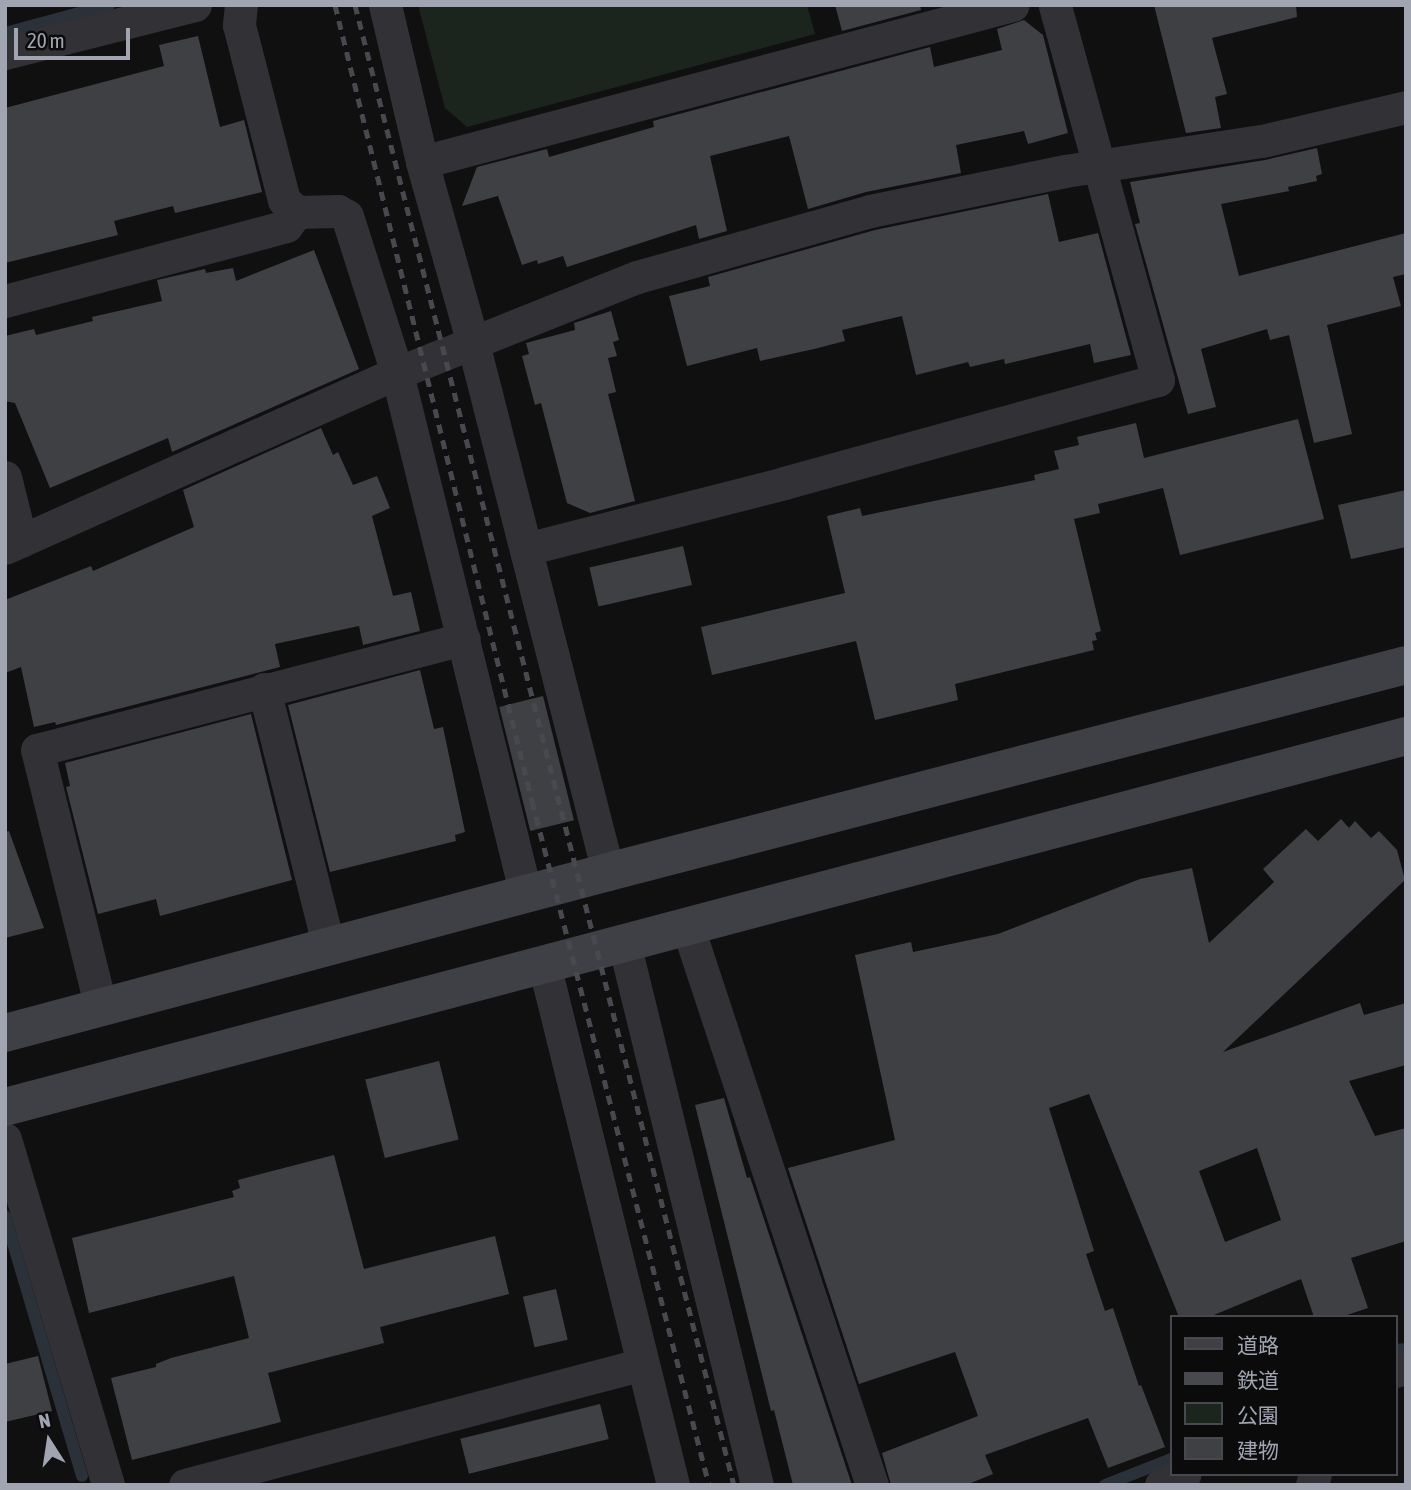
<!DOCTYPE html>
<meta charset="utf-8">
<style>
body{margin:0}
#map{position:relative;width:1411px;height:1490px;overflow:hidden;background:#101011;font-family:"Asap Condensed","Noto Sans JP",sans-serif}
div>[style]{position:absolute}
[style*='--x']{left:calc(var(--x)*1px);top:calc(var(--y)*1px);width:calc(var(--w)*1px);rotate:calc(var(--a)*1deg)}
.green>*{inset:0;background:#1c241e}
.stream>*{height:12px;margin:-6px;padding:0 6px;transform-origin:6px;border-radius:6px;background:#2a3139}
.building>*{inset:0;background:#3f4044;transform-origin:0 0}
.street>*{height:33px;margin:-16.5px;padding:0 16.5px;transform-origin:16.5px;border-radius:16.5px;background:#313136}
.secondary>*{height:38px;margin:-19px;padding:0 19px;transform-origin:19px;border-radius:19px;background:#3f4046}
.rail>*{height:5px;margin-top:-2.5px;transform-origin:0;background:repeating-linear-gradient(90deg,#48494f 0 9px,transparent 0 16px)}
span{translate:-50% -50%;white-space:nowrap;text-align:center;line-height:1.15;-webkit-text-stroke:5px #0b0b0c;paint-order:stroke}
.frame{position:absolute;inset:0;border:7px solid #a1a5b2;pointer-events:none}
.legend{position:absolute;left:1170px;top:1315px;width:228px;height:161px;box-sizing:border-box;background:#0b0b0c;border:2px solid #47494e;margin:0;padding:9px 12px;list-style:none;font-size:21px;color:#a1a5b2}
.legend li{display:flex;align-items:center;gap:14px;height:35px}
.legend b{width:35px;border:2px solid #47494e}
.north{position:absolute;left:14px;top:1406px;width:70px;height:70px;-webkit-text-stroke:5px #0b0b0c;paint-order:stroke;rotate:348deg;font-size:19px;font-weight:700;line-height:28px;text-align:center;color:#a1a5b2}
.north::after{content:'';display:block;margin:auto;width:24px;height:32px;background:#a1a5b2;clip-path:polygon(50% 0,100% 100%,50% 72%,0 100%)}
.scale{position:absolute;left:14px;top:28px;width:116px;height:32px;box-sizing:border-box;border:4px solid #a1a5b2;border-top:0;padding-left:9px;font-size:21px;line-height:24px;white-space:nowrap;color:#a1a5b2;-webkit-text-stroke:5px #0b0b0c;paint-order:stroke}
</style>
<div id="map">
<div class="green">
<div style="clip-path:polygon(418px 5px,807px 5px,815px 34px,467px 127px,445px 108px)"></div>
</div>
<div class="stream">
<div style="--x:5;--y:33;--w:108;--a:-15.1"></div>
<div style="--x:5;--y:1216;--w:271;--a:73.5"></div>
<div style="--x:1395;--y:1350;--w:11;--a:-5"></div>
<div style="--x:1105;--y:1485;--w:71;--a:-21.5"></div>
</div>
<div class="building">
<div style="clip-path:polygon(835px 5px,920px 5px,921px 10px,842px 31px)"></div>
<div style="clip-path:polygon(1154px 5px,1296px 5px,1297px 17px,1212px 38px,1227px 94px,1215px 97px,1221px 128px,1186px 133px)"></div>
<div style="clip-path:polygon(1024px 20px,1043px 35px,1068px 133px,1028px 144px,1024px 131px,956px 145px,961px 173px,866px 192px,808px 209px,789px 136px,710px 156px,727px 231px,699px 239px,696px 225px,567px 267px,563px 256px,538px 264px,537px 260px,522px 265px,498px 196px,462px 206px,477px 167px,547px 149px,549px 157px,654px 127px,653px 121px,930px 47px,934px 67px,1002px 50px,997px 29px)"></div>
<div style="clip-path:polygon(198px 36px,220px 127px,244px 120px,262px 192px,175px 213px,173px 206px,114px 221px,118px 235px,5px 263px,5px 108px,164px 66px,159px 45px)"></div>
<div style="clip-path:polygon(1317px 148px,1322px 174px,1316px 176px,1317px 181px,1288px 187px,1289px 191px,1221px 204px,1239px 276px,1406px 233px,1406px 274px,1393px 277px,1401px 306px,1327px 325px,1352px 434px,1314px 443px,1289px 335px,1270px 340px,1267px 329px,1201px 349px,1216px 407px,1188px 414px,1135px 224px,1140px 223px,1130px 182px,1265px 160px)"></div>
<div style="clip-path:polygon(1048px 194px,1059px 242px,1098px 233px,1131px 355px,1094px 363px,1090px 344px,1005px 364px,1004px 359px,970px 367px,968px 362px,916px 375px,902px 316px,842px 330px,845px 341px,814px 349px,760px 361px,757px 348px,687px 366px,669px 296px,710px 286px,708px 277px,875px 230px)"></div>
<div style="clip-path:polygon(314px 250px,359px 369px,172px 452px,168px 438px,50px 488px,15px 403px,5px 401px,5px 336px,34px 329px,36px 335px,93px 321px,92px 317px,162px 301px,157px 280px,205px 269px,206px 273px,233px 268px,236px 281px)"></div>
<div style="clip-path:polygon(611px 311px,619px 340px,613px 342px,617px 356px,608px 358px,616px 392px,608px 394px,635px 501px,590px 513px,567px 503px,541px 403px,535px 405px,522px 356px,529px 354px,526px 343px,575px 330px,574px 323px)"></div>
<div style="clip-path:polygon(1298px 419px,1324px 519px,1180px 555px,1163px 488px,1098px 504px,1100px 513px,1074px 519px,1101px 631px,1095px 633px,1097px 640px,1092px 641px,1094px 650px,955px 684px,958px 700px,875px 720px,856px 641px,712px 675px,701px 627px,845px 593px,827px 516px,860px 508px,862px 516px,1035px 480px,1034px 475px,1059px 469px,1054px 451px,1079px 445px,1077px 437px,1136px 423px,1144px 458px)"></div>
<div style="clip-path:polygon(321px 428px,333px 455px,338px 452px,353px 485px,377px 476px,390px 508px,372px 516px,393px 596px,411px 592px,420px 631px,363px 645px,359px 626px,275px 644px,280px 667px,56px 725px,55px 722px,34px 727px,21px 667px,5px 673px,5px 600px,91px 566px,93px 571px,194px 527px,183px 490px)"></div>
<div style="clip-path:polygon(1406px 490px,1406px 547px,1351px 559px,1338px 505px)"></div>
<div style="left:683px;top:546px;width:40px;height:96px;rotate:77deg"></div>
<div style="clip-path:polygon(420px 670px,434px 729px,443px 727px,465px 832px,455px 835px,456px 841px,330px 872px,288px 705px)"></div>
<div style="left:543px;top:696px;width:128px;height:45px;rotate:76deg"></div>
<div style="clip-path:polygon(251px 714px,292px 880px,160px 916px,156px 899px,98px 914px,66px 787px,70px 786px,65px 763px)"></div>
<div style="clip-path:polygon(evenodd,1341px 819px,1349px 828px,1355px 821px,1371px 838px,1379px 831px,1397px 850px,1405px 880px,1223px 1052px,1360px 1003px,1364px 1015px,1406px 1003px,1406px 1065px,1349px 1081px,1375px 1136px,1406px 1128px,1406px 1241px,1351px 1258px,1368px 1308px,1341px 1317px,1314px 1317px,1301px 1279px,1209px 1317px,1179px 1317px,1089px 1094px,1049px 1108px,1094px 1251px,1086px 1254px,1105px 1311px,1113px 1308px,1139px 1386px,1141px 1385px,1165px 1447px,1108px 1468px,1088px 1418px,985px 1455px,993px 1474px,966px 1485px,891px 1485px,882px 1453px,978px 1416px,955px 1352px,859px 1384px,788px 1168px,895px 1140px,855px 955px,911px 942px,913px 952px,998px 934px,1140px 879px,1192px 868px,1209px 943px,1274px 882px,1263px 869px,1306px 829px,1318px 841px,1341px 819px,1257px 1148px,1281px 1220px,1225px 1242px,1199px 1171px,1257px 1148px)"></div>
<div style="clip-path:polygon(9px 831px,44px 928px,5px 938px,5px 832px)"></div>
<div style="left:439px;top:1061px;width:81px;height:76px;rotate:76deg"></div>
<div style="clip-path:polygon(724px 1098px,747px 1178px,750px 1177px,852px 1485px,793px 1485px,774px 1410px,771px 1411px,695px 1105px)"></div>
<div style="clip-path:polygon(334px 1155px,364px 1269px,495px 1236px,509px 1294px,380px 1327px,384px 1343px,268px 1373px,281px 1422px,132px 1460px,111px 1378px,156px 1367px,156px 1364px,171px 1358px,249px 1338px,234px 1276px,89px 1313px,72px 1238px,234px 1197px,232px 1191px,240px 1188px,238px 1180px)"></div>
<div style="left:556px;top:1289px;width:52px;height:34px;rotate:77deg"></div>
<div style="clip-path:polygon(38px 1356px,52px 1411px,5px 1422px,5px 1364px)"></div>
<div style="left:600px;top:1404px;width:36px;height:144px;rotate:76deg"></div>
</div>
<div class="street">
<div style="--x:241;--y:5;--w:20;--a:96"></div>
<div style="--x:239;--y:25;--w:181;--a:75.6"></div>
<div style="--x:284;--y:200;--w:18;--a:43"></div>
<div style="--x:297;--y:212;--w:41;--a:-1.4"></div>
<div style="--x:338;--y:211;--w:10;--a:29"></div>
<div style="--x:347;--y:216;--w:165;--a:72.3"></div>
<div style="--x:397;--y:373;--w:538;--a:76.12"></div>
<div style="--x:385;--y:5;--w:161;--a:76.7"></div>
<div style="--x:422;--y:162;--w:188;--a:74.3"></div>
<div style="--x:473;--y:343;--w:546;--a:75.68"></div>
<div style="--x:5;--y:53;--w:196;--a:-14.2"></div>
<div style="--x:422;--y:162;--w:611;--a:-14.88"></div>
<div style="--x:5;--y:301;--w:291;--a:-14.9"></div>
<div style="--x:286;--y:226;--w:18;--a:-52"></div>
<div style="--x:5;--y:477;--w:66;--a:76"></div>
<div style="--x:5;--y:548;--w:429;--a:-24.1"></div>
<div style="--x:397;--y:373;--w:258;--a:-21.8"></div>
<div style="--x:637;--y:277;--w:242;--a:-15.8"></div>
<div style="--x:870;--y:211;--w:199;--a:-11.6"></div>
<div style="--x:1065;--y:171;--w:199;--a:-8.7"></div>
<div style="--x:1262;--y:141;--w:148;--a:-13.3"></div>
<div style="--x:526;--y:549;--w:266;--a:-14.3"></div>
<div style="--x:784;--y:483;--w:388;--a:-15.4"></div>
<div style="--x:1158;--y:380;--w:389;--a:-105.4"></div>
<div style="--x:264;--y:689;--w:266;--a:75.9"></div>
<div style="--x:687;--y:925;--w:590;--a:71.72"></div>
<div style="--x:624;--y:943;--w:558;--a:76.21"></div>
<div style="--x:544;--y:964;--w:537;--a:76.09"></div>
<div style="--x:101;--y:1008;--w:266;--a:-103.9"></div>
<div style="--x:37;--y:750;--w:441;--a:-14.6"></div>
<div style="--x:5;--y:1139;--w:361;--a:73.4"></div>
<div style="--x:1395;--y:1371;--w:11;--a:-15"></div>
<div style="--x:185;--y:1485;--w:473;--a:-14.8"></div>
<div style="--x:1161;--y:1485;--w:26;--a:-25"></div>
<div style="--x:1312;--y:1485;--w:11;--a:-75"></div>
</div>
<div class="secondary">
<div style="--x:5;--y:1033;--w:624;--a:-14.95"></div>
<div style="--x:608;--y:872;--w:824;--a:-14.54"></div>
<div style="--x:5;--y:1107;--w:1449;--a:-14.83"></div>
</div>
<div class="rail">
<div style="--x:335;--y:5;--w:820;--a:76.1"></div>
<div style="--x:532;--y:801;--w:707;--a:75.49"></div>
<div style="--x:355;--y:5;--w:1528;--a:75.64"></div>
</div>
<div class="frame"></div>
<ul class="legend">
<li><b style="height:9px;background:#3f4046"></b>道路</li>
<li><b style="height:9px;background:#48494f"></b>鉄道</li>
<li><b style="height:19px;background:#1c241e"></b>公園</li>
<li><b style="height:19px;background:#3f4044"></b>建物</li>
</ul>
<div class="north">N</div>
<div class="scale">20 m</div>
</div>
